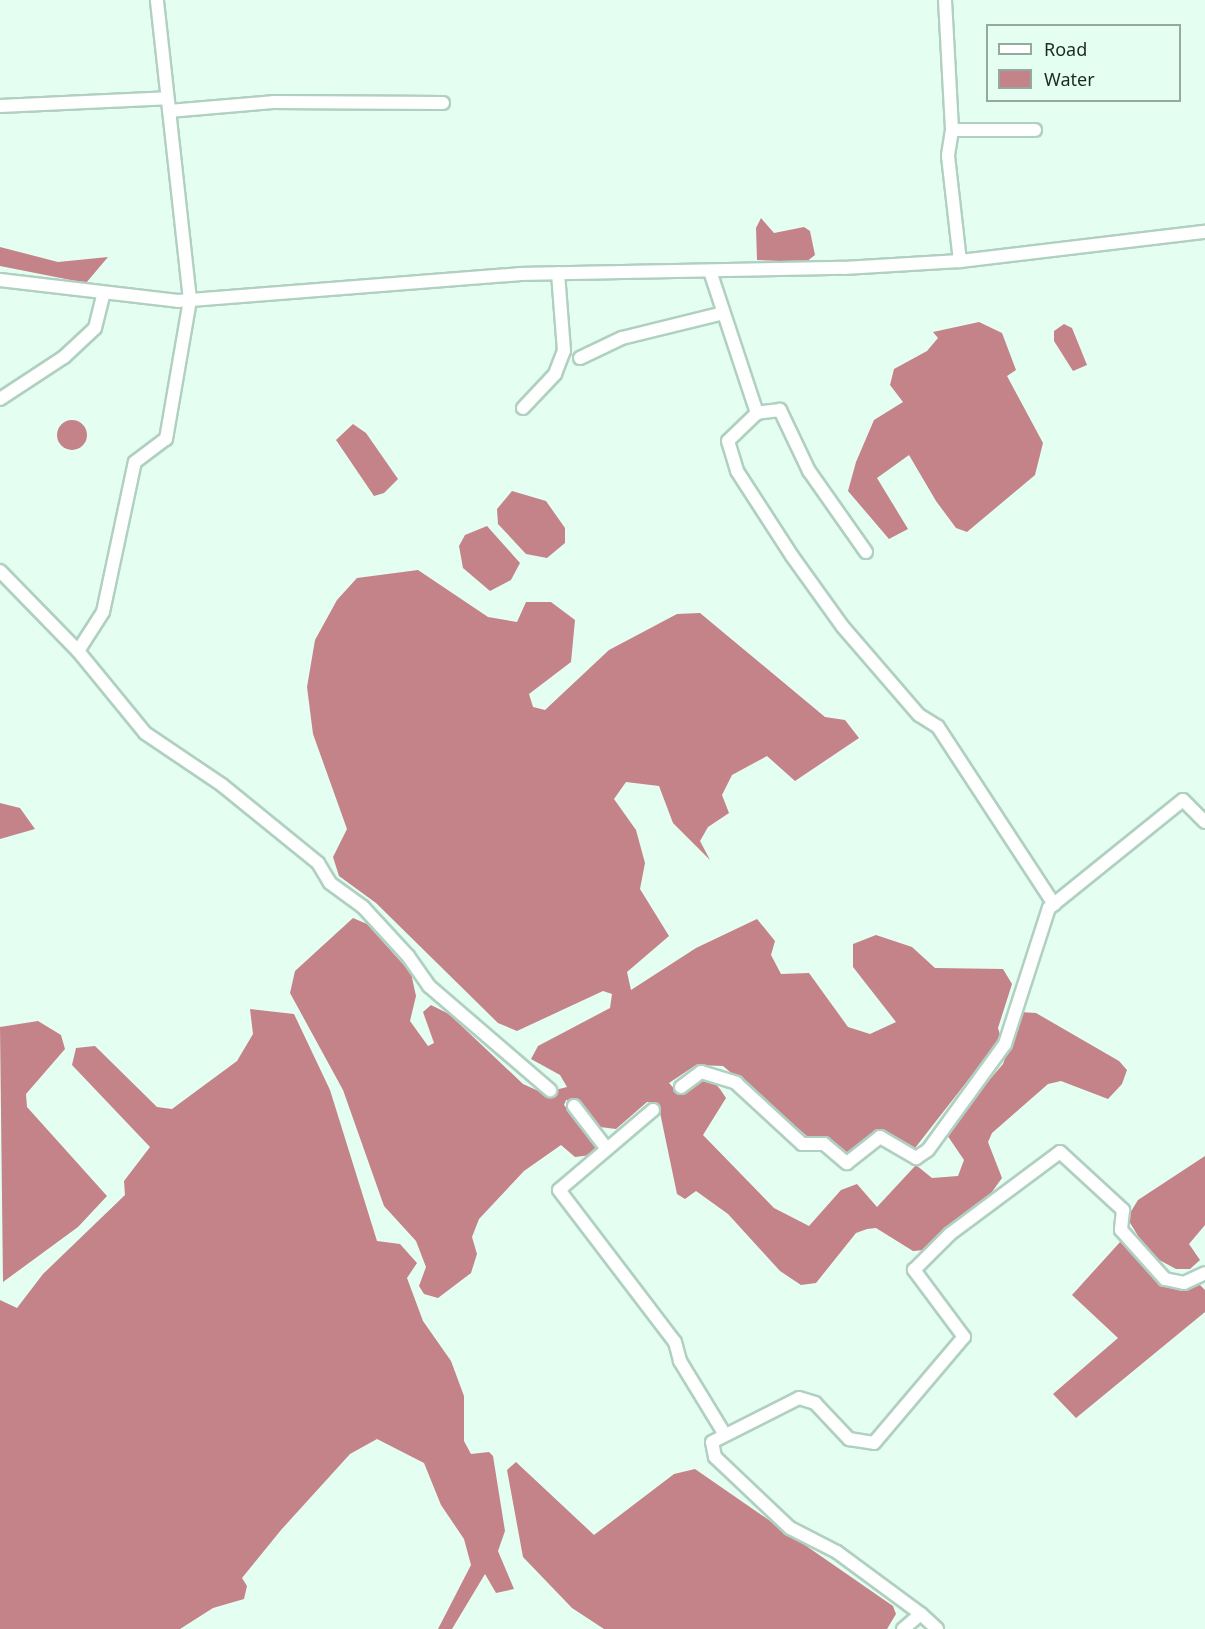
<!DOCTYPE html>
<style>
body{margin:0}
#map{position:relative;width:1205px;height:1629px;overflow:hidden;background:#e4fef2;font-family:"Noto Sans",sans-serif}
div>[style]{position:absolute}
[style*='--x']{left:calc(var(--x)*1px);top:calc(var(--y)*1px);width:calc(var(--w)*1px);rotate:calc(var(--a)*1deg)}
.water>*{inset:0;background:#c48388}
.round{border-radius:50%}
.roads{filter:drop-shadow(2px 0 #b0d0c1) drop-shadow(-2px 0 #b0d0c1) drop-shadow(0 2px #b0d0c1) drop-shadow(0 -2px #b0d0c1)}
.minor>*{height:12px;margin:-6px;padding:0 6px;transform-origin:6px;border-radius:6px;background:#fff}
span{translate:-50% -50%;white-space:nowrap;text-align:center;line-height:1.15;-webkit-text-stroke:6px #e4fef2;paint-order:stroke}
.legend{position:absolute;left:986px;top:24px;width:195px;height:78px;box-sizing:border-box;background:#e4fef2;border:2px solid #94a9a0;margin:0;padding:8px 10px;list-style:none;font-size:18px;color:#1d2924}
.legend li{display:flex;align-items:center;gap:12px;height:30px}
.legend b{width:30px;border:2px solid #94a9a0}
</style>
<div id="map">
<div class="water">
<div style="clip-path:polygon(761px 218px,774px 233px,804px 227px,810px 231px,815px 255px,806px 262px,757px 260px,756px 228px)"></div>
<div style="clip-path:polygon(0 247px,58px 262px,108px 257px,86px 283px,0 266px)"></div>
<div style="clip-path:polygon(979px 322px,1002px 333px,1016px 370px,1007px 376px,1043px 443px,1035px 475px,967px 532px,956px 528px,936px 501px,909px 455px,877px 478px,908px 529px,889px 539px,848px 491px,856px 462px,874px 420px,903px 402px,890px 385px,894px 369px,927px 351px,938px 338px,933px 332px)"></div>
<div style="clip-path:polygon(1064px 324px,1072px 328px,1087px 365px,1073px 371px,1054px 341px,1054px 331px)"></div>
<div class="round" style="left:57px;top:420px;width:30px;height:30px"></div>
<div style="clip-path:polygon(353px 424px,366px 433px,398px 479px,384px 493px,374px 496px,336px 440px)"></div>
<div style="clip-path:polygon(512px 491px,546px 501px,565px 528px,565px 543px,547px 558px,526px 554px,498px 524px,497px 509px)"></div>
<div style="clip-path:polygon(487px 526px,520px 563px,511px 580px,490px 591px,463px 568px,459px 546px,465px 535px)"></div>
<div style="clip-path:polygon(418px 570px,488px 617px,517px 622px,526px 602px,551px 602px,575px 620px,571px 662px,529px 694px,533px 707px,545px 710px,609px 650px,677px 614px,700px 613px,825px 717px,845px 720px,859px 738px,795px 781px,767px 756px,732px 775px,722px 795px,729px 813px,708px 827px,700px 841px,710px 860px,673px 823px,659px 786px,626px 782px,614px 799px,636px 830px,645px 863px,640px 889px,669px 936px,627px 972px,631px 990px,696px 948px,757px 919px,775px 941px,771px 955px,781px 974px,809px 973px,848px 1027px,870px 1034px,896px 1022px,853px 967px,853px 944px,876px 935px,912px 947px,935px 968px,1003px 969px,1012px 984px,998px 1028px,1001px 1038px,915px 1148px,876px 1130px,848px 1155px,821px 1136px,807px 1136px,723px 1066px,696px 1065px,669px 1083px,678px 1093px,700px 1080px,711px 1079px,720px 1089px,726px 1098px,703px 1135px,774px 1208px,809px 1226px,841px 1190px,857px 1184px,877px 1207px,916px 1165px,932px 1178px,958px 1176px,964px 1160px,945px 1132px,1003px 1064px,1020px 1012px,1036px 1013px,1119px 1061px,1127px 1070px,1122px 1084px,1108px 1099px,1061px 1081px,1048px 1084px,992px 1133px,988px 1142px,1002px 1178px,989px 1196px,925px 1250px,913px 1251px,876px 1228px,867px 1229px,856px 1233px,816px 1283px,801px 1285px,780px 1271px,728px 1214px,696px 1191px,685px 1199px,677px 1194px,658px 1103px,647px 1102px,616px 1129px,600px 1127px,580px 1101px,566px 1100px,564px 1105px,597px 1145px,591px 1155px,575px 1157px,561px 1145px,524px 1171px,479px 1219px,472px 1237px,477px 1254px,471px 1273px,438px 1298px,424px 1294px,419px 1286px,426px 1267px,416px 1241px,384px 1206px,343px 1090px,290px 993px,295px 971px,353px 918px,367px 924px,411px 973px,416px 996px,410px 1021px,428px 1046px,434px 1043px,423px 1012px,431px 1005px,449px 1014px,523px 1084px,543px 1093px,567px 1087px,560px 1075px,531px 1059px,538px 1046px,610px 1008px,612px 994px,603px 991px,517px 1031px,498px 1023px,376px 903px,339px 876px,333px 857px,347px 829px,313px 734px,307px 687px,315px 640px,337px 600px,357px 578px)"></div>
<div style="clip-path:polygon(0 803px,20px 808px,35px 829px,0 839px)"></div>
<div style="clip-path:polygon(250px 1009px,294px 1014px,330px 1090px,377px 1241px,400px 1244px,417px 1263px,407px 1278px,423px 1321px,451px 1361px,464px 1396px,464px 1441px,471px 1454px,489px 1452px,493px 1456px,505px 1531px,498px 1551px,514px 1589px,496px 1593px,485px 1574px,452px 1629px,438px 1629px,471px 1565px,464px 1539px,441px 1505px,424px 1463px,377px 1439px,350px 1454px,281px 1530px,242px 1578px,247px 1586px,244px 1599px,213px 1608px,180px 1629px,0 1629px,0 1300px,17px 1308px,43px 1274px,125px 1195px,124px 1181px,150px 1147px,72px 1065px,76px 1048px,95px 1046px,157px 1107px,172px 1109px,237px 1061px,253px 1034px)"></div>
<div style="clip-path:polygon(38px 1021px,61px 1035px,65px 1049px,26px 1094px,27px 1107px,107px 1196px,78px 1227px,3px 1282px,0 1027px)"></div>
<div style="clip-path:polygon(1205px 1156px,1205px 1225px,1189px 1244px,1200px 1260px,1190px 1269px,1176px 1269px,1150px 1255px,1127px 1218px,1138px 1200px)"></div>
<div style="clip-path:polygon(1121px 1241px,1140px 1255px,1155px 1278px,1172px 1287px,1199px 1284px,1205px 1290px,1205px 1312px,1076px 1418px,1053px 1394px,1118px 1338px,1072px 1295px)"></div>
<div style="clip-path:polygon(516px 1462px,594px 1535px,674px 1474px,695px 1469px,893px 1606px,896px 1614px,887px 1629px,604px 1629px,572px 1608px,523px 1557px,507px 1470px)"></div>
</div>
<div class="roads">
<div class="minor">
<div style="--x:945;--y:0;--w:130;--a:86.9"></div>
<div style="--x:952;--y:130;--w:26;--a:99"></div>
<div style="--x:948;--y:156;--w:106;--a:83.5"></div>
<div style="--x:0;--y:106;--w:167;--a:-2.7"></div>
<div style="--x:169;--y:111;--w:104;--a:-4.9"></div>
<div style="--x:273;--y:102;--w:170;--a:0.3"></div>
<div style="--x:952;--y:130;--w:83;--a:0"></div>
<div style="--x:710;--y:271;--w:150;--a:71.7"></div>
<div style="--x:0;--y:280;--w:179;--a:6.7"></div>
<div style="--x:178;--y:301;--w:342;--a:-4.5"></div>
<div style="--x:519;--y:274;--w:325;--a:-1.1"></div>
<div style="--x:844;--y:268;--w:116;--a:-3.5"></div>
<div style="--x:960;--y:261;--w:247;--a:-6.8"></div>
<div style="--x:580;--y:358;--w:47;--a:-25.5"></div>
<div style="--x:622;--y:338;--w:101;--a:-13.8"></div>
<div style="--x:0;--y:399;--w:77;--a:-33.3"></div>
<div style="--x:64;--y:357;--w:42;--a:-43.1"></div>
<div style="--x:95;--y:328;--w:36;--a:-76"></div>
<div style="--x:523;--y:408;--w:47;--a:-46.7"></div>
<div style="--x:555;--y:374;--w:25;--a:-69"></div>
<div style="--x:564;--y:351;--w:78;--a:-94.4"></div>
<div style="--x:866;--y:552;--w:99;--a:-125.1"></div>
<div style="--x:809;--y:471;--w:68;--a:-115.4"></div>
<div style="--x:780;--y:410;--w:23;--a:173"></div>
<div style="--x:757;--y:413;--w:40;--a:136"></div>
<div style="--x:728;--y:441;--w:31;--a:73"></div>
<div style="--x:737;--y:471;--w:101;--a:57.1"></div>
<div style="--x:792;--y:556;--w:87;--a:54.3"></div>
<div style="--x:843;--y:627;--w:116;--a:49.2"></div>
<div style="--x:919;--y:715;--w:22;--a:32"></div>
<div style="--x:938;--y:727;--w:212;--a:56.8"></div>
<div style="--x:0;--y:571;--w:112;--a:45.7"></div>
<div style="--x:78;--y:651;--w:106;--a:50.7"></div>
<div style="--x:145;--y:733;--w:93;--a:34"></div>
<div style="--x:222;--y:785;--w:124;--a:39.1"></div>
<div style="--x:318;--y:863;--w:23;--a:59"></div>
<div style="--x:330;--y:883;--w:41;--a:36"></div>
<div style="--x:363;--y:907;--w:67;--a:47.4"></div>
<div style="--x:408;--y:956;--w:37;--a:55"></div>
<div style="--x:429;--y:986;--w:160;--a:40.7"></div>
<div style="--x:78;--y:651;--w:46;--a:-57.3"></div>
<div style="--x:103;--y:612;--w:153;--a:-78"></div>
<div style="--x:135;--y:462;--w:39;--a:-37"></div>
<div style="--x:166;--y:439;--w:141;--a:-80.2"></div>
<div style="--x:190;--y:300;--w:302;--a:-96.3"></div>
<div style="--x:681;--y:1087;--w:25;--a:-37"></div>
<div style="--x:701;--y:1072;--w:37;--a:17"></div>
<div style="--x:736;--y:1083;--w:90;--a:42.7"></div>
<div style="--x:802;--y:1144;--w:22;--a:0"></div>
<div style="--x:824;--y:1144;--w:30;--a:40"></div>
<div style="--x:847;--y:1163;--w:42;--a:-38.2"></div>
<div style="--x:880;--y:1137;--w:42;--a:30.3"></div>
<div style="--x:916;--y:1158;--w:14;--a:-34"></div>
<div style="--x:928;--y:1150;--w:131;--a:-54"></div>
<div style="--x:1005;--y:1044;--w:143;--a:-72.1"></div>
<div style="--x:1049;--y:908;--w:172;--a:-38.9"></div>
<div style="--x:1183;--y:800;--w:31;--a:45"></div>
<div style="--x:574;--y:1106;--w:54;--a:52.5"></div>
<div style="--x:653;--y:1110;--w:123;--a:139.6"></div>
<div style="--x:559;--y:1190;--w:191;--a:52.7"></div>
<div style="--x:675;--y:1342;--w:20;--a:75"></div>
<div style="--x:680;--y:1361;--w:84;--a:58.6"></div>
<div style="--x:921;--y:1614;--w:104;--a:-143.6"></div>
<div style="--x:837;--y:1552;--w:53;--a:-152.9"></div>
<div style="--x:790;--y:1528;--w:103;--a:-136.6"></div>
<div style="--x:715;--y:1457;--w:15;--a:-101"></div>
<div style="--x:712;--y:1442;--w:97;--a:-26.8"></div>
<div style="--x:799;--y:1398;--w:17;--a:17"></div>
<div style="--x:815;--y:1403;--w:50;--a:46.6"></div>
<div style="--x:849;--y:1439;--w:25;--a:9"></div>
<div style="--x:874;--y:1443;--w:139;--a:-49.7"></div>
<div style="--x:964;--y:1337;--w:84;--a:-126.7"></div>
<div style="--x:914;--y:1270;--w:51;--a:-45"></div>
<div style="--x:950;--y:1234;--w:137;--a:-36.7"></div>
<div style="--x:1060;--y:1152;--w:86;--a:42.6"></div>
<div style="--x:1123;--y:1210;--w:20;--a:96"></div>
<div style="--x:1121;--y:1230;--w:66;--a:48.1"></div>
<div style="--x:1165;--y:1279;--w:19;--a:12"></div>
<div style="--x:1184;--y:1283;--w:23;--a:-25"></div>
<div style="--x:903;--y:1629;--w:23;--a:-40"></div>
<div style="--x:921;--y:1614;--w:22;--a:43"></div>
</div>
</div>
<ul class="legend">
<li><b style="height:8px;background:#fff"></b>Road</li>
<li><b style="height:16px;background:#c48388"></b>Water</li>
</ul>
</div>
